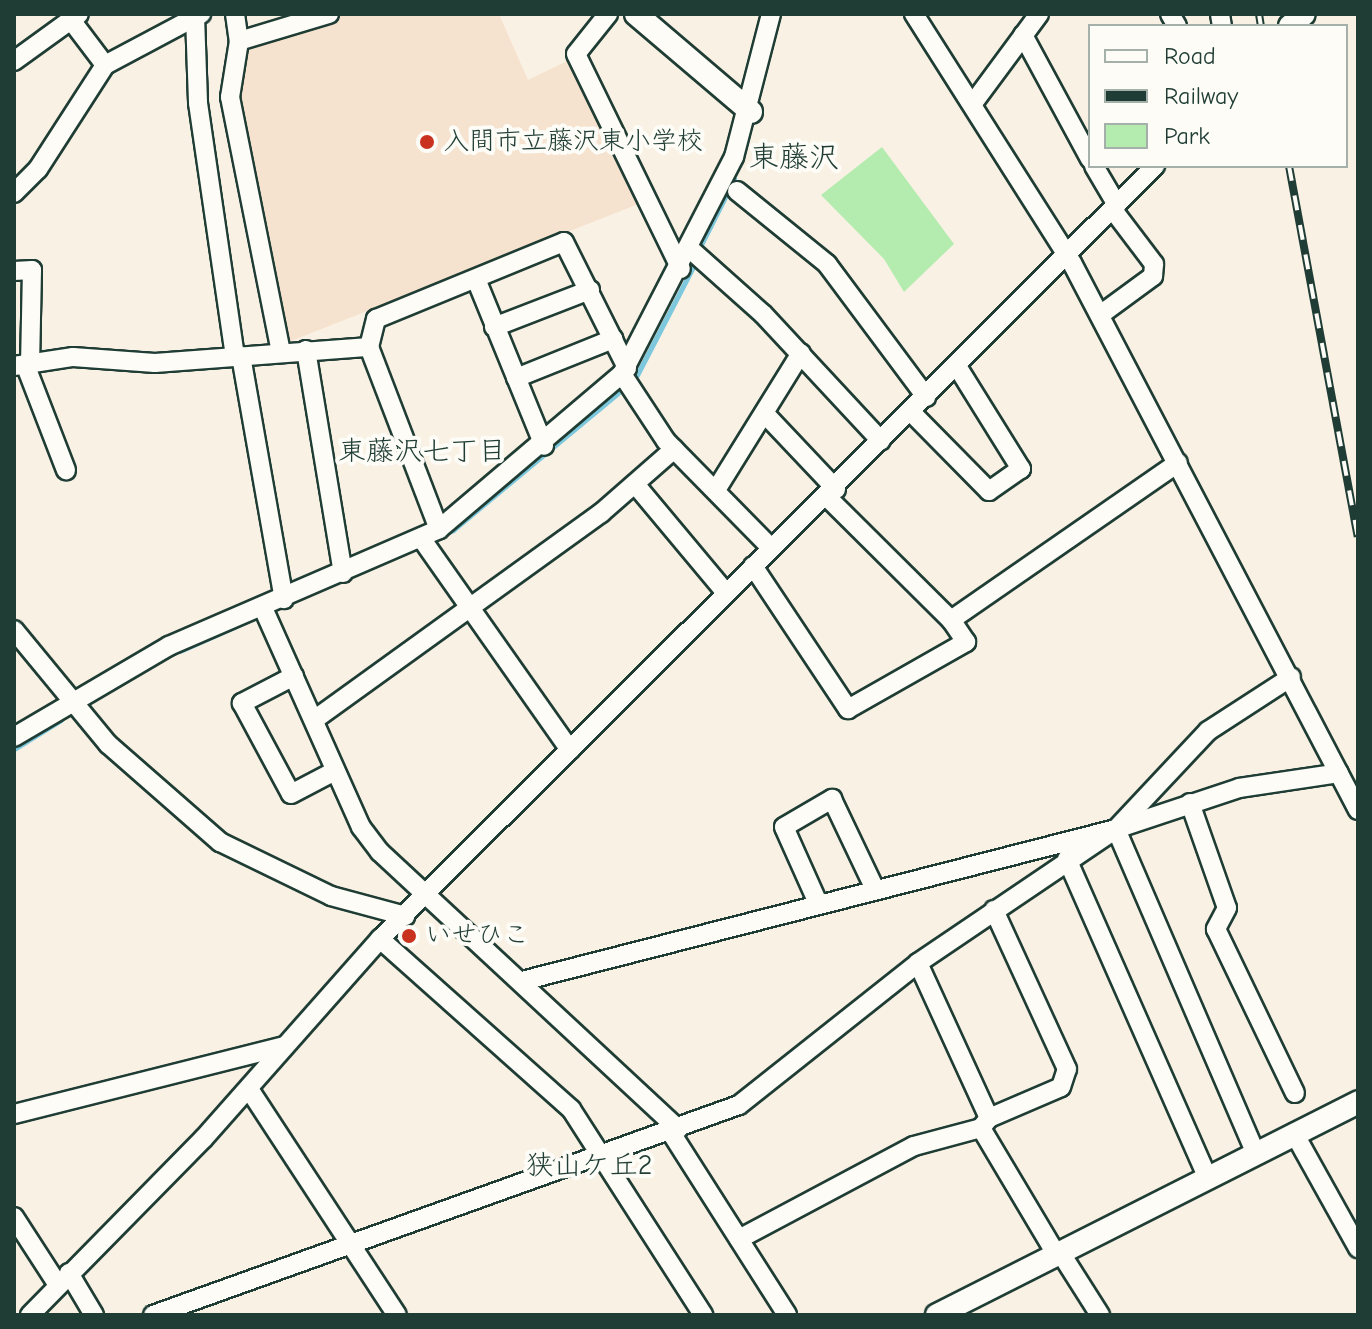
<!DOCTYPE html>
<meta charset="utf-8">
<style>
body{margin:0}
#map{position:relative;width:1372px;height:1329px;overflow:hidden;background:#faf1e5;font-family:"Comic Neue","Klee One",sans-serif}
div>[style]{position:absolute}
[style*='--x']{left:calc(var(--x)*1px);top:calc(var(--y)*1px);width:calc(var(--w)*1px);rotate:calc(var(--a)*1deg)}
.built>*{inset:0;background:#f6e3cf}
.green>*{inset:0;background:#b4ecaf}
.stream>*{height:5px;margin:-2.5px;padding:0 2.5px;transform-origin:2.5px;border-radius:2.5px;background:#7dc8dd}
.roads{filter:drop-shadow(2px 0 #1f3d34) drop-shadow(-2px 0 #1f3d34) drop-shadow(0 2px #1f3d34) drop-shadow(0 -2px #1f3d34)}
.minor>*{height:18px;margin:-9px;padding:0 9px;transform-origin:9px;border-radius:9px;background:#fdfcf7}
.tertiary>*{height:22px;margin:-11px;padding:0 11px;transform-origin:11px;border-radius:11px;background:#fdfcf7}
.rail>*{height:8px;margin-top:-4px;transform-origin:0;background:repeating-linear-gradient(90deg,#fdfcf7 0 15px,#1f3d34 0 30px);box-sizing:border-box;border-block:2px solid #1f3d34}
.dots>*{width:22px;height:22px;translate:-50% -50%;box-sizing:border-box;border:4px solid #fdfcf7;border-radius:50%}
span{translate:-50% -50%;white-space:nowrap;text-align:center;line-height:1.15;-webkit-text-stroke:8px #fdfcf7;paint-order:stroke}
.poi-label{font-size:26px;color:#1f3d34}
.left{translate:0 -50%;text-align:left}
.neighbourhood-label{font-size:28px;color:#1f3d34}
.quarter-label{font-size:30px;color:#1f3d34}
.frame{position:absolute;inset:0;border:16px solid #1f3d34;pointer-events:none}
.legend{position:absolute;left:1088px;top:24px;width:260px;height:144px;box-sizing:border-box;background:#fdfcf7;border:2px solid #a4b0a9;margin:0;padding:10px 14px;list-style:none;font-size:24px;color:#1f3d34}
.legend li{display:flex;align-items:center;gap:16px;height:40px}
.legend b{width:40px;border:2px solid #a4b0a9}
</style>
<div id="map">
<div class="built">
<div style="clip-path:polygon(316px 14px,499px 14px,528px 80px,571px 59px,641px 203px,286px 343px,229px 72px,254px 40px)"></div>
</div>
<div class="green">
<div style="clip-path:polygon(882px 147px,954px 244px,904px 292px,884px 259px,821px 195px)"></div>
</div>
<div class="stream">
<div style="--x:701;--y:245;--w:74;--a:-63.4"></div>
<div style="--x:637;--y:375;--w:128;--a:-62.6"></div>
<div style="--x:180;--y:651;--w:299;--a:-23.9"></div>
<div style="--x:453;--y:530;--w:214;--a:-39.7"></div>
<div style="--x:14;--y:749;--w:55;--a:-31.7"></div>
</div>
<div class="roads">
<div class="minor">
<div style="--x:235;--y:14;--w:27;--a:82"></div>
<div style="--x:239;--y:41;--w:94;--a:-16.7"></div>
<div style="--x:608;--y:14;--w:51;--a:128.7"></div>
<div style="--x:576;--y:54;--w:239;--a:64"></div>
<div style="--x:914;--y:14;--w:295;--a:57.6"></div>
<div style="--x:1072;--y:263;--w:617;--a:62.4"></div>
<div style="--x:1170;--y:14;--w:14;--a:60"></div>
<div style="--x:1220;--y:14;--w:12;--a:81"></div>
<div style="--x:195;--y:16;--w:87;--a:88"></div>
<div style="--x:198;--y:103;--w:256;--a:81.7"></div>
<div style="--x:71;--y:20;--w:56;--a:52.9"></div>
<div style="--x:1023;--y:35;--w:141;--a:61.6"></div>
<div style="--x:239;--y:41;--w:57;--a:99.1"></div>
<div style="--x:230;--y:97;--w:260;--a:78.7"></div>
<div style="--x:14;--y:61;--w:80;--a:-35.9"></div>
<div style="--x:974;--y:102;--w:109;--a:-53.5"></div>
<div style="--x:1094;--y:166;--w:45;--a:59.5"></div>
<div style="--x:737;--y:191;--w:116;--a:39"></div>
<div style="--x:827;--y:264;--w:166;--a:53.3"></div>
<div style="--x:14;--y:193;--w:34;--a:-45"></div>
<div style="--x:38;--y:169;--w:124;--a:-57.2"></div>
<div style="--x:105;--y:65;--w:109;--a:-28"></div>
<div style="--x:690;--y:249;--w:98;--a:41.7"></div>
<div style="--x:763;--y:314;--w:173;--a:47.1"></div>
<div style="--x:14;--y:271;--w:18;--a:-3"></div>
<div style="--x:32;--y:270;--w:93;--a:91.2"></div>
<div style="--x:476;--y:279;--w:180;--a:67.8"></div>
<div style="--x:1100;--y:315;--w:66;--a:-36.3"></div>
<div style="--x:1153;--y:276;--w:12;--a:-85"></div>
<div style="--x:1154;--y:264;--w:68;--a:-127.2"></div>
<div style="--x:494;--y:327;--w:103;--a:-21.1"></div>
<div style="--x:369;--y:347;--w:29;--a:-76"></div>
<div style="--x:376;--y:319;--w:203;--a:-22.3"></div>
<div style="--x:564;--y:242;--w:141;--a:63.4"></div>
<div style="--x:306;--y:350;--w:226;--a:80.6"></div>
<div style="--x:241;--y:356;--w:247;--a:80"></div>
<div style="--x:25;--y:364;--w:114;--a:68.9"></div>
<div style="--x:14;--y:366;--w:60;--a:-8.7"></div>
<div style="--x:73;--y:357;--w:82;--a:4.2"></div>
<div style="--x:155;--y:363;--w:215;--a:-4.3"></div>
<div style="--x:369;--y:347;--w:195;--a:69"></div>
<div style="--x:622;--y:374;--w:80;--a:56.7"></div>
<div style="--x:666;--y:441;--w:150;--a:45.5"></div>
<div style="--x:516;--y:378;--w:105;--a:-21.9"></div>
<div style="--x:911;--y:412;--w:111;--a:45.4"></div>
<div style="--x:989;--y:491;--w:39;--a:-35"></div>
<div style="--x:1021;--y:469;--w:121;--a:-121.9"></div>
<div style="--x:766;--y:415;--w:102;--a:46.6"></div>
<div style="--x:635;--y:484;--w:142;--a:50.1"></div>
<div style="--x:716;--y:490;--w:161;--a:-58.2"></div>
<div style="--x:827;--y:497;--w:175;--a:44.8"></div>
<div style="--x:421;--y:538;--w:259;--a:54.9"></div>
<div style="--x:753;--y:566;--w:172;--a:56.4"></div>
<div style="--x:848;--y:709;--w:136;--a:-29.6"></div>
<div style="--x:966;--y:642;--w:27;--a:-124"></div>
<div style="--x:951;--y:620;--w:276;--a:-34.7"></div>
<div style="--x:263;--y:608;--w:240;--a:65.9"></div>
<div style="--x:361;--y:827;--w:31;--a:53"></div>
<div style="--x:380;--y:852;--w:407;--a:42.9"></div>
<div style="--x:14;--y:630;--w:148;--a:50.5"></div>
<div style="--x:108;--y:744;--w:149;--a:41.2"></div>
<div style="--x:220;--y:842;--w:123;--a:25.9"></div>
<div style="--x:331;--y:896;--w:77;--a:15.1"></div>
<div style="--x:294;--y:676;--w:59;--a:152.6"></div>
<div style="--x:242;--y:703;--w:103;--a:61.7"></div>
<div style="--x:291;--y:794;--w:50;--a:-27.6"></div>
<div style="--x:314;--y:720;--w:354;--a:-35.8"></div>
<div style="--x:601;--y:513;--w:97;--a:-41.2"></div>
<div style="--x:14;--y:737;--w:180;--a:-30.4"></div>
<div style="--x:169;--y:646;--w:294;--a:-23.4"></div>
<div style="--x:439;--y:529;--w:240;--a:-40.3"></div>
<div style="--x:622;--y:374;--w:244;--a:-62.7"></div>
<div style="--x:734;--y:157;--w:148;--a:-75.5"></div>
<div style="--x:1190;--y:803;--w:111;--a:70.6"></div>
<div style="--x:1227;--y:908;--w:24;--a:118"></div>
<div style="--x:1216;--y:929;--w:182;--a:64.3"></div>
<div style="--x:1116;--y:829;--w:352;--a:66.7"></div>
<div style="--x:1067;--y:859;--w:347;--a:66.2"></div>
<div style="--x:818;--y:903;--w:83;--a:-114.1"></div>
<div style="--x:784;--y:827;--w:56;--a:-30.3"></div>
<div style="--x:832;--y:799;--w:100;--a:64.5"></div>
<div style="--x:380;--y:939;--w:256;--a:41.7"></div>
<div style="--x:571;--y:1109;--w:245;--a:57.3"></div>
<div style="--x:918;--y:963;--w:170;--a:65.4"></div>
<div style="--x:989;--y:1118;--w:13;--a:129"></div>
<div style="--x:981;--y:1128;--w:147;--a:59.2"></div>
<div style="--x:522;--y:981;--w:613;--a:-14.35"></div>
<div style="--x:1116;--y:829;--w:130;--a:-18.4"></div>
<div style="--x:1239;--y:788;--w:101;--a:-8.5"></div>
<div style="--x:249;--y:1089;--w:270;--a:56.8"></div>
<div style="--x:14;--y:1114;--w:279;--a:-14.1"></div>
<div style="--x:989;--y:1118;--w:78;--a:-23.3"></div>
<div style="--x:1061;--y:1087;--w:19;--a:-72"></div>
<div style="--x:1067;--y:1069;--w:175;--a:-114.7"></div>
<div style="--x:670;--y:1131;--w:218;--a:57.5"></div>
<div style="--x:1294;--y:1133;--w:132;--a:60.9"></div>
<div style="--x:14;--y:1217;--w:81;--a:57.1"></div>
<div style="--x:739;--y:1239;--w:198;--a:-28"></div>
<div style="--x:914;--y:1146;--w:69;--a:-15"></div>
<div style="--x:1060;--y:1252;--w:75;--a:57.6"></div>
<div style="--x:69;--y:1273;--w:49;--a:59.2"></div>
<div style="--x:30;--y:1315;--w:248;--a:-45.5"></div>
<div style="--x:204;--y:1138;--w:266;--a:-48.5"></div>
<div style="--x:380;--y:939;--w:1095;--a:-44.93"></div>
<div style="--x:153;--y:1315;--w:622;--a:-19.72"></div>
<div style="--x:739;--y:1105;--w:228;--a:-38.4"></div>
<div style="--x:918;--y:963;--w:239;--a:-34.1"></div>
<div style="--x:1116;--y:829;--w:134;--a:-46.8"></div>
<div style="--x:1208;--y:731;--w:99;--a:-33"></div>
</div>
<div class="tertiary">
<div style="--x:636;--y:14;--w:151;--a:40.4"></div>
<div style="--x:1290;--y:26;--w:18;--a:-41"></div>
<div style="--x:937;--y:1315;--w:472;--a:-26.8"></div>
</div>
</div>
<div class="rail">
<div style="--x:1259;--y:14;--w:12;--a:81"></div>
<div style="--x:1289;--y:166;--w:377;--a:79.5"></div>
</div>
<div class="dots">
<div style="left:427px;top:142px;background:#c8321e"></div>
<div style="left:409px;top:936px;background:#c8321e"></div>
</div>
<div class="poi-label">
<span class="left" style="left:443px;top:142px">入間市立藤沢東小学校</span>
<span class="left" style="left:425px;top:936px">いせひこ</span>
</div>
<div class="neighbourhood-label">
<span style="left:422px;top:451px">東藤沢七丁目</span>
<span style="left:589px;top:1165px">狭山ケ丘2</span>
</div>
<div class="quarter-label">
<span style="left:794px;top:158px">東藤沢</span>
</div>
<div class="frame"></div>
<ul class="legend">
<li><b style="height:10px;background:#fdfcf7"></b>Road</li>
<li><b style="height:10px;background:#1f3d34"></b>Railway</li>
<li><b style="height:22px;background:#b4ecaf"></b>Park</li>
</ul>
</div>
